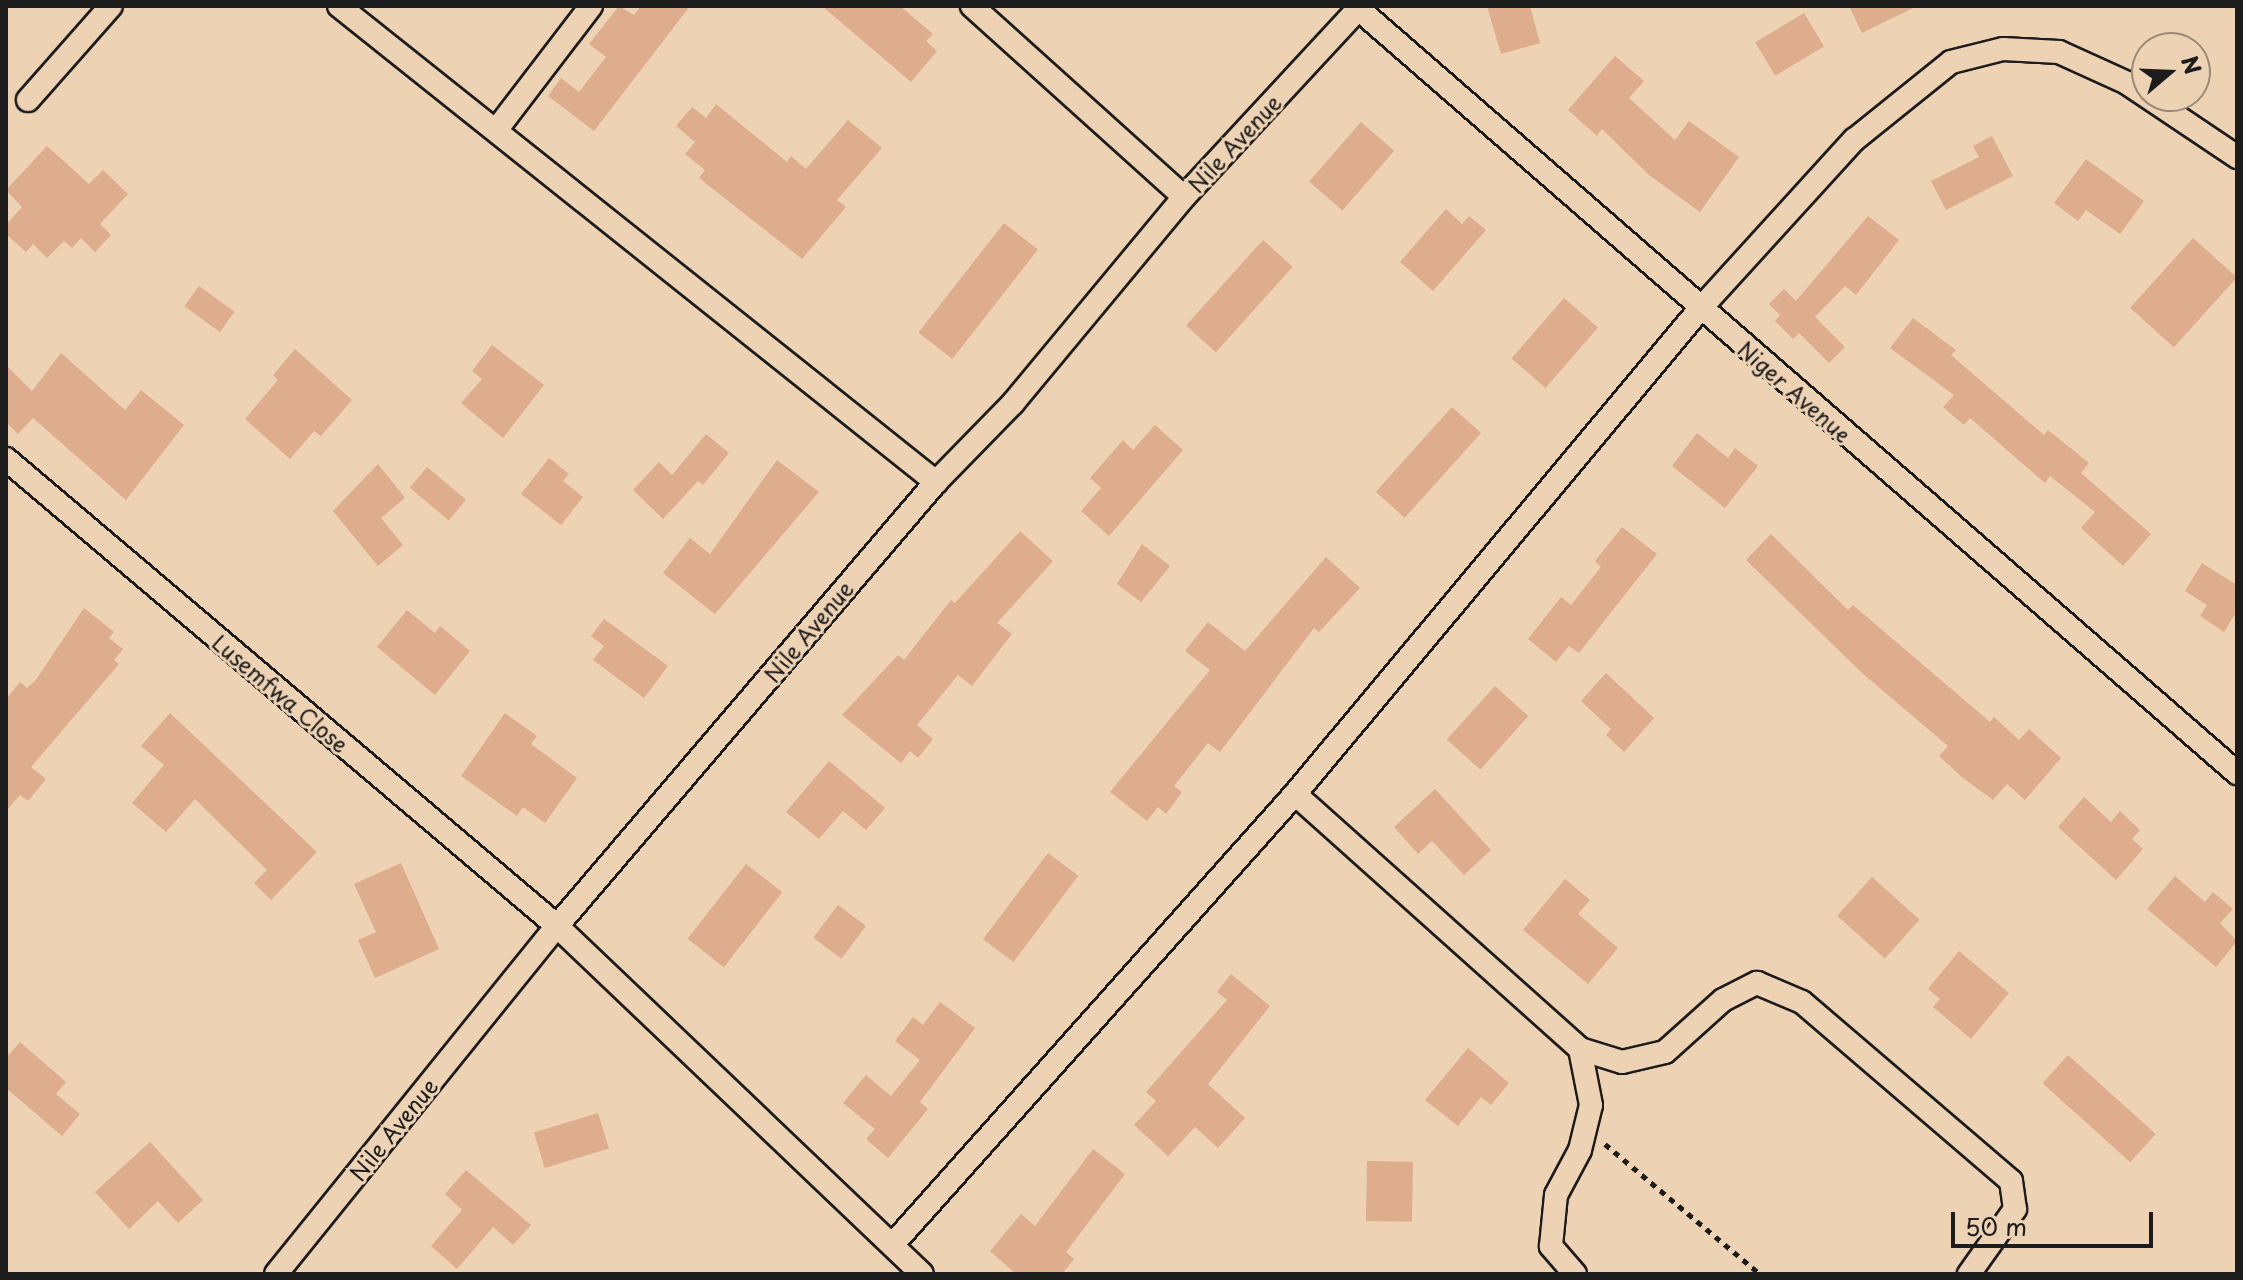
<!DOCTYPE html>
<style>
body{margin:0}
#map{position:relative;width:2243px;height:1280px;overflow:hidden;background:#edd2b4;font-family:"Playpen Sans",sans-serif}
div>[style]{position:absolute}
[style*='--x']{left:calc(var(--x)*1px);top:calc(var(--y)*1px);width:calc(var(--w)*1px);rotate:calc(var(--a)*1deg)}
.building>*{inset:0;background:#ddad8e;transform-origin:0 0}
.path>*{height:5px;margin-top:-2.5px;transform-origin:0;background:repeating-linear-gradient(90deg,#1c1c1c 0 6px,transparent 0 12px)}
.roads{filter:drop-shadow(2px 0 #1c1c1c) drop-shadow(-2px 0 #1c1c1c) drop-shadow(0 2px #1c1c1c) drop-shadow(0 -2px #1c1c1c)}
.street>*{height:22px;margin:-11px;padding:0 11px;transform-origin:11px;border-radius:11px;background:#edd2b4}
span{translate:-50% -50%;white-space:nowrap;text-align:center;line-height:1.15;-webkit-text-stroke:6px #edd2b4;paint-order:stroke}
.street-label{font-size:22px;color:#1c1c1c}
.frame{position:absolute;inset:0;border:8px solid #1c1c1c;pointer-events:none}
.north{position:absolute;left:2131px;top:32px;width:80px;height:80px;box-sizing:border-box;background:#edd2b4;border:2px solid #998977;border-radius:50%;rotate:71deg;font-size:22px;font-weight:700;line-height:32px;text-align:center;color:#1c1c1c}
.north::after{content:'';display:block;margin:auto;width:28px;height:36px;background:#1c1c1c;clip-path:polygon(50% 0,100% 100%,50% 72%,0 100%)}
.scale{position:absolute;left:1951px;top:1212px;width:202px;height:36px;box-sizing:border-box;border:4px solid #1c1c1c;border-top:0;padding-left:10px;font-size:24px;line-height:28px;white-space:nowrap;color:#1c1c1c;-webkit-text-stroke:6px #edd2b4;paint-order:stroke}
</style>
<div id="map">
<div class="building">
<div style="clip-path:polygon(619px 6px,634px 15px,641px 6px,690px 6px,594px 131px,548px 96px,561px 78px,579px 92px,606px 57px,589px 44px)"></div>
<div style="clip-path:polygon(822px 6px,900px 6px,933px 34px,926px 41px,937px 51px,911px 82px)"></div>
<div style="clip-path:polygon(1487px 6px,1530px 6px,1540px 43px,1501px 54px)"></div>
<div style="clip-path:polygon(1849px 6px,1917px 6px,1862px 33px)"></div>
<div style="left:1804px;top:13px;width:39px;height:57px;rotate:59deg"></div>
<div style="clip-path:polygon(1615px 56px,1644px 81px,1629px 98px,1675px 140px,1689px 121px,1739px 157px,1700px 212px,1649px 175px,1602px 129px,1597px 136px,1568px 110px)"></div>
<div style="clip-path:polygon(716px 104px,787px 162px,791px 156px,806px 169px,848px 120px,882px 148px,837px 200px,846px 207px,802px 259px,699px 178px,705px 170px,685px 154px,695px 142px,676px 126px,692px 107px,706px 118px)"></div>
<div style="left:1361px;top:122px;width:44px;height:79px;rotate:41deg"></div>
<div style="clip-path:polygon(1992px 136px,2013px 176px,1946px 210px,1931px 181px,1979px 157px,1973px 146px)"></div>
<div style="clip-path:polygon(47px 146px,89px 184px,103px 170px,128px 194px,100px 224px,111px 235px,95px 252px,81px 238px,72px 248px,64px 241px,47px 258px,33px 244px,26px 252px,6px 234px,6px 225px,22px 207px,6px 190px)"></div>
<div style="clip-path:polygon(2086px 159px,2144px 201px,2120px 234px,2086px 210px,2078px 221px,2054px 203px)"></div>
<div style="clip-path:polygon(1446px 209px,1462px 224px,1469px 216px,1486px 230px,1433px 291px,1400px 262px)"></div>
<div style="clip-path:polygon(1868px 216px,1899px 240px,1856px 295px,1845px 286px,1815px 317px,1845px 347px,1829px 363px,1799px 333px,1793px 339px,1775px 321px,1780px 315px,1769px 304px,1784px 289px,1796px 301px)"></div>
<div style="left:1004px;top:223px;width:43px;height:139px;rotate:38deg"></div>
<div style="left:2193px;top:238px;width:59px;height:94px;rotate:42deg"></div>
<div style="left:1263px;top:240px;width:40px;height:115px;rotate:42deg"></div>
<div style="left:199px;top:286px;width:44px;height:25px;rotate:36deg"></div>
<div style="left:1564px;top:298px;width:45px;height:80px;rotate:41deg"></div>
<div style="clip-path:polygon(1913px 318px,1956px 350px,1951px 355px,2044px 435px,2048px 430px,2089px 463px,2081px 473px,2151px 534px,2123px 566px,2081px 528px,2095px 512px,2050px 476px,2045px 483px,1970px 418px,1964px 425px,1943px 407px,1954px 395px,1890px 348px)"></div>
<div style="clip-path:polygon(492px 345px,544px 385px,503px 438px,461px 403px,482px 379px,472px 371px)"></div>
<div style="clip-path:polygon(295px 349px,352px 400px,321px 436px,314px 431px,290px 459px,245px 419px,278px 380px,273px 375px)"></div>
<div style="clip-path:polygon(61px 353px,125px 410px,141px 390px,184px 425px,126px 500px,33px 418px,18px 434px,6px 422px,6px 365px,32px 391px)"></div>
<div style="left:1452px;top:407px;width:39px;height:114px;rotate:42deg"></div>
<div style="clip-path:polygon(1155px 425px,1183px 450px,1109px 536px,1081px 511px,1101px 488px,1090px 478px,1123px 440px,1133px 450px)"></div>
<div style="clip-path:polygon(1697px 433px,1728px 458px,1735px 448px,1758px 466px,1725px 508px,1672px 466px)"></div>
<div style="clip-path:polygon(706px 434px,729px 453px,703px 485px,698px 481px,663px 519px,633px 490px,659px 462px,672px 475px)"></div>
<div style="clip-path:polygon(549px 458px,569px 474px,563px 481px,583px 497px,561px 525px,521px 494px)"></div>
<div style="clip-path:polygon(777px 460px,819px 492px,715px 614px,663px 573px,690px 538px,710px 554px)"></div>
<div style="clip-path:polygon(378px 464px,405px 498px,381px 518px,403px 545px,378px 566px,333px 511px)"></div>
<div style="left:427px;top:467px;width:51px;height:27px;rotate:40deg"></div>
<div style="clip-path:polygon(1622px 527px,1657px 554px,1579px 653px,1569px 646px,1556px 662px,1528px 639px,1561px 597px,1571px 605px,1601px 567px,1595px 561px)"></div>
<div style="clip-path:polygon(1020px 531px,1053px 561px,997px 623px,1012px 634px,972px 686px,958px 675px,917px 725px,933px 739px,918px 758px,910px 751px,901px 763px,842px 715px,898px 655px,904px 660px,951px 600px,955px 603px)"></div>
<div style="clip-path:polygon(1771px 534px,1848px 610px,1853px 605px,1990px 722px,1994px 717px,2019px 740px,2029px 729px,2061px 758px,2025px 800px,2007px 784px,1993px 800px,1963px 778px,1939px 756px,1948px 746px,1862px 673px,1746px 560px)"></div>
<div style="clip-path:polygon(1142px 544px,1170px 566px,1141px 602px,1117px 584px)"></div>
<div style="clip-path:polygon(1326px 557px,1360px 588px,1319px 632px,1314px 628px,1220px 752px,1208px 743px,1174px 786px,1182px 792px,1166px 814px,1158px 807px,1147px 821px,1110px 792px,1210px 670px,1185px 651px,1208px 622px,1245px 651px)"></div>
<div style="clip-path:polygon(2202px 563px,2237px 585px,2237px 611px,2224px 632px,2200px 616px,2207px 605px,2185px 591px)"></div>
<div style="clip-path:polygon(84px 608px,114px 632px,109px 638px,123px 649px,114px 660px,119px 664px,31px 767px,46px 779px,28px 801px,20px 795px,6px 811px,6px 699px,20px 682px,27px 688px,35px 681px)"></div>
<div style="clip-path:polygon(407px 610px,435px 633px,440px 626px,470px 651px,435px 695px,377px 647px)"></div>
<div style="clip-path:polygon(604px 619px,668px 666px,644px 698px,593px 660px,604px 646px,591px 636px)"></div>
<div style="clip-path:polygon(1606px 673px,1654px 718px,1624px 752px,1606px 735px,1611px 729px,1581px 701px)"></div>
<div style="left:1495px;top:686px;width:45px;height:72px;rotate:42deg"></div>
<div style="clip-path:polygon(170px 713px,317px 852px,271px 900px,254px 883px,267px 870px,195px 799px,166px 832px,132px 803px,164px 765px,141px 746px)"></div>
<div style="clip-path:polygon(505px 713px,537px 736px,531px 744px,577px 778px,545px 823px,523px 807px,517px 816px,461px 776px)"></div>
<div style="clip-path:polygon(829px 761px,885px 808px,866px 830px,843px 811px,819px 839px,786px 812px)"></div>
<div style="clip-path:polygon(1435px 789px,1491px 850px,1464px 875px,1432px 841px,1418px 854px,1394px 827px)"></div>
<div style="clip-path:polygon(2084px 797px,2111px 822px,2120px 811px,2140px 830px,2132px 839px,2143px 849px,2116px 880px,2058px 827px)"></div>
<div style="left:1048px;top:853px;width:38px;height:108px;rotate:37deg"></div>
<div style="clip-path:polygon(401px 863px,439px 949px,375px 978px,358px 940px,376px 932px,354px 884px)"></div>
<div style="left:746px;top:864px;width:46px;height:95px;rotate:38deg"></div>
<div style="clip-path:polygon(2175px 876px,2205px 902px,2213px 892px,2233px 909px,2220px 923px,2237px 941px,2216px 967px,2147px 909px)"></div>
<div style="left:1872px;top:877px;width:64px;height:52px;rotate:42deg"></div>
<div style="clip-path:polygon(1565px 879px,1590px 900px,1578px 914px,1618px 948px,1588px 984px,1523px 930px)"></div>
<div style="left:838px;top:905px;width:35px;height:41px;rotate:37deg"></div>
<div style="clip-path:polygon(1959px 951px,2009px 993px,1971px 1039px,1933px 1007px,1940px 999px,1928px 989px)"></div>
<div style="clip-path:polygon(1231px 974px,1270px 1006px,1208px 1084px,1245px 1118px,1218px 1148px,1195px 1127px,1168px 1156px,1134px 1125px,1156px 1101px,1146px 1092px,1227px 1000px,1217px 992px)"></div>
<div style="clip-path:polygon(940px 1002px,975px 1028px,920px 1102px,928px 1109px,888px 1158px,866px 1139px,875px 1129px,843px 1103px,866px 1075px,891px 1096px,920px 1060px,895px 1041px,913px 1017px,923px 1025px)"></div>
<div style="clip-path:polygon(20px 1042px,66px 1082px,56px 1094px,80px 1114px,62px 1136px,6px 1088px,6px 1058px)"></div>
<div style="clip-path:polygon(1468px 1048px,1509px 1083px,1491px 1105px,1481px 1097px,1458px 1126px,1425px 1100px)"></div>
<div style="left:2068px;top:1055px;width:118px;height:38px;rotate:42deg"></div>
<div style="left:598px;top:1113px;width:37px;height:67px;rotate:73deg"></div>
<div style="clip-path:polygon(150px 1142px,203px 1200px,178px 1223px,158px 1201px,129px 1229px,95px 1192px)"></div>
<div style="clip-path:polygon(1093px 1149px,1125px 1174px,1066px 1252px,1074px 1259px,1062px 1274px,1016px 1274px,990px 1251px,1021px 1214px,1035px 1226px)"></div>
<div style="left:1367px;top:1161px;width:46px;height:60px;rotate:1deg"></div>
<div style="clip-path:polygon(466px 1170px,531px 1225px,513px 1245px,493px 1227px,457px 1269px,431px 1246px,462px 1210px,445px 1194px)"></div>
</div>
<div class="path">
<div style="--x:1605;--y:1144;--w:202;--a:40"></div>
</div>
<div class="roads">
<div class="street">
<div style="--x:339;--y:6;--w:764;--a:38.57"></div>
<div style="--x:972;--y:6;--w:285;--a:42"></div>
<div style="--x:1355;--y:6;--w:1169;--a:41.01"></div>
<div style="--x:28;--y:100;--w:125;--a:-48.6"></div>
<div style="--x:497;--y:129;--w:155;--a:-52.6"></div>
<div style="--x:6;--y:459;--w:722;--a:40.28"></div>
<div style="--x:557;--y:926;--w:504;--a:43.63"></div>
<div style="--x:1295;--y:794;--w:382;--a:41.8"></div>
<div style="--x:1580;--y:1049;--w:44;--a:17.2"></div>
<div style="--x:1622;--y:1062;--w:44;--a:-13.1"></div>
<div style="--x:1665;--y:1052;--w:78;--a:-41.9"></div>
<div style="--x:1723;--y:1000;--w:38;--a:-27"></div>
<div style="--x:1757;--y:983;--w:49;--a:22.9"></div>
<div style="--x:1802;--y:1002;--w:275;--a:40.6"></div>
<div style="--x:2011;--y:1181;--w:28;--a:82"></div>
<div style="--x:2015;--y:1209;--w:80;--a:125.3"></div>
<div style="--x:894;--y:1243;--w:602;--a:-48.23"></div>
<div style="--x:1295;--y:794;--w:632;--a:-50.14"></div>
<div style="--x:1700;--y:309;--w:229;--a:-47.7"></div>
<div style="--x:1854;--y:140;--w:124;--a:-38.8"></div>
<div style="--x:1951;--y:62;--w:54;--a:-14"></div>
<div style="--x:2003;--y:49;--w:56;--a:3.1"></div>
<div style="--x:2059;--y:52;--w:75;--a:24.5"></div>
<div style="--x:2127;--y:83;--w:133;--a:33.9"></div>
<div style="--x:276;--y:1274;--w:447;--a:-51.1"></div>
<div style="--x:557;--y:926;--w:584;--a:-49.52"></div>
<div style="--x:936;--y:482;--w:110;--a:-45.7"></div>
<div style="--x:1013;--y:403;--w:268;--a:-50.3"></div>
<div style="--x:1184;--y:197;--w:260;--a:-47.2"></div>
<div style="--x:1575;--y:1274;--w:37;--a:-131"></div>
<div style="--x:1551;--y:1246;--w:51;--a:-84.4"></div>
<div style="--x:1556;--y:1195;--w:51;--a:-61.9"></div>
<div style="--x:1580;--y:1150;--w:46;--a:-76.3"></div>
<div style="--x:1591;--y:1105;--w:57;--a:-101.1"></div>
</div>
</div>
<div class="street-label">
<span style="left:1234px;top:143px;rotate:-47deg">Nile Avenue</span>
<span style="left:1795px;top:391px;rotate:41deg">Niger Avenue</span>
<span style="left:808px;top:631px;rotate:-50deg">Nile Avenue</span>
<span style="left:281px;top:693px;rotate:40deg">Lusemfwa Close</span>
<span style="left:393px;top:1129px;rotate:-51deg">Nile Avenue</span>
</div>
<div class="frame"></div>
<div class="north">N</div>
<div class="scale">50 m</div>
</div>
